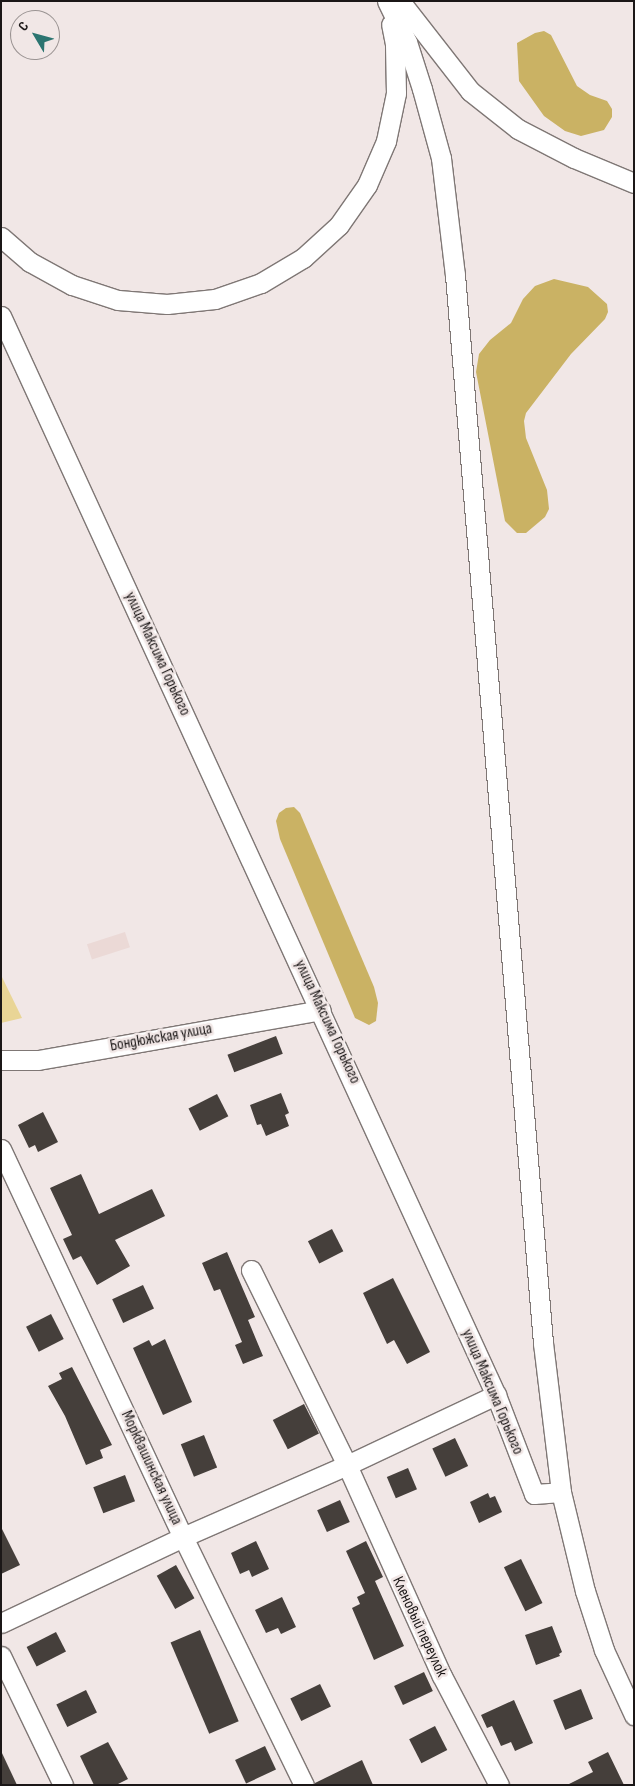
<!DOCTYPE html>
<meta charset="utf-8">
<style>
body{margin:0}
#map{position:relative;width:635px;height:1786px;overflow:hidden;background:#f1e7e6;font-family:"Sofia Sans Condensed",sans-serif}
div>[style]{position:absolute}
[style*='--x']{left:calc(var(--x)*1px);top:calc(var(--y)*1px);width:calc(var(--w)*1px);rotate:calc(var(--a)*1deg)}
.built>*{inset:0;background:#ebd9d6;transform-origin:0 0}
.green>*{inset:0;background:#e9d596}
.forest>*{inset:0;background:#cab264}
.building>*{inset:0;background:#453f3b;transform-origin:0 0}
.roads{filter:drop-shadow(1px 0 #7f7775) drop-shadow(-1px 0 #7f7775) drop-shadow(0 1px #7f7775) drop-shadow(0 -1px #7f7775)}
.minor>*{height:19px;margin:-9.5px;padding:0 9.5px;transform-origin:9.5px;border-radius:9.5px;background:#fff}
span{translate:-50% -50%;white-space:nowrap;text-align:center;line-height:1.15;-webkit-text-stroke:5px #f1e7e6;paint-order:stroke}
.street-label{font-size:16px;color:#1b1717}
.frame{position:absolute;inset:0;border:2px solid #1b1717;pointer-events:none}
.north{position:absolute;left:10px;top:10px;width:50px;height:50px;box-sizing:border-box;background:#f1e7e6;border:1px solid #9b9493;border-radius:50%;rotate:307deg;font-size:14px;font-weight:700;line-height:20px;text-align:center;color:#1b1717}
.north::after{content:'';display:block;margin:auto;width:18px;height:22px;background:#2c7571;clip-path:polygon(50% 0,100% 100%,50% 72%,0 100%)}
</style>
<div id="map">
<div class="built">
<div style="left:125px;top:932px;width:16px;height:40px;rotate:72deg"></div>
</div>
<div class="green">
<div style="clip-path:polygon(1px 975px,22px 1018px,1px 1023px)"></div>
</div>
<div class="forest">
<div style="clip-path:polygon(544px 31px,551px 35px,577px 86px,590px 95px,607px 101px,612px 109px,612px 117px,604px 130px,581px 136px,565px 131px,544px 116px,519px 81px,517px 43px,535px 33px)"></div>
<div style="clip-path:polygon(554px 279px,588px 287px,607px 304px,608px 312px,605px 319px,571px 354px,526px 413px,524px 421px,526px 438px,547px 490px,549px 509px,545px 517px,526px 533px,517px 533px,505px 521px,476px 372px,479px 354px,490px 340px,511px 323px,523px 299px,535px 286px)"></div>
<div style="clip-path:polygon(294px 807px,300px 813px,374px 987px,378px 1003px,376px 1021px,369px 1025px,355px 1018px,280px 839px,276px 821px,279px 813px,286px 808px)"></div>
</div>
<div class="building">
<div style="left:276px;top:1036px;width:19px;height:52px;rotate:69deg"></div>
<div style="clip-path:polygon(281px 1093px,289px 1113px,285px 1115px,289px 1126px,266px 1136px,261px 1124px,257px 1125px,250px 1105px)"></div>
<div style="left:217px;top:1094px;width:25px;height:32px;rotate:63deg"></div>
<div style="clip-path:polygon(43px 1112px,58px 1142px,38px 1152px,35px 1145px,29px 1148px,18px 1125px)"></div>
<div style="clip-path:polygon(81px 1174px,99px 1214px,152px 1189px,165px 1216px,115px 1240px,130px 1266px,97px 1285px,81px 1256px,73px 1260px,63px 1239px,72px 1235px,50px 1188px)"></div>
<div style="left:332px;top:1229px;width:25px;height:27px;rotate:63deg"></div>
<div style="clip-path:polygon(227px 1252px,255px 1317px,248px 1320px,263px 1356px,243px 1364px,235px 1345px,242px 1342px,220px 1289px,214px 1291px,202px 1263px)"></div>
<div style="clip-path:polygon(393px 1278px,430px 1352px,407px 1364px,394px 1340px,387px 1344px,363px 1293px)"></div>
<div style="left:143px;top:1285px;width:26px;height:34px;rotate:65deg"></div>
<div style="left:51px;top:1314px;width:28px;height:28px;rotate:63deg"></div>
<div style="clip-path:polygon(165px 1339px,192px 1402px,163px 1415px,133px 1348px,149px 1340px,152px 1346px)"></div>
<div style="clip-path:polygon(72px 1367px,112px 1445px,100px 1450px,103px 1458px,86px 1465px,65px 1416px,48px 1386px,62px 1379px,59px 1373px)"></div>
<div style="left:304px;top:1404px;width:33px;height:35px;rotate:63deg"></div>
<div style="left:204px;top:1435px;width:35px;height:25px;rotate:68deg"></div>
<div style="left:455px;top:1438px;width:31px;height:25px;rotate:65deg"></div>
<div style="left:408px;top:1468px;width:23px;height:23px;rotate:67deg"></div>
<div style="left:125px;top:1475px;width:28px;height:34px;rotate:69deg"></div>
<div style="clip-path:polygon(488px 1493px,490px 1498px,495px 1496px,502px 1512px,479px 1523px,470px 1502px)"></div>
<div style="left:340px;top:1500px;width:24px;height:25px;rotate:66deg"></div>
<div style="clip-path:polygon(1px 1527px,20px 1565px,1px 1574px)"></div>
<div style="clip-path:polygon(256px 1541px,269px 1569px,252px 1577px,249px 1570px,240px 1574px,231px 1553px)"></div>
<div style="clip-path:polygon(366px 1541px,383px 1577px,375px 1581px,404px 1646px,374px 1660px,352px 1608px,360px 1604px,357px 1597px,365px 1593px,346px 1551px)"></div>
<div style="left:521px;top:1559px;width:49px;height:19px;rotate:64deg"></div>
<div style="left:176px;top:1565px;width:38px;height:22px;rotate:61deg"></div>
<div style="clip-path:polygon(282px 1597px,296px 1627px,281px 1634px,278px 1628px,266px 1633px,255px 1610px)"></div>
<div style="clip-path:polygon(552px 1626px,562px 1652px,559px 1654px,560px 1656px,536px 1665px,525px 1635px)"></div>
<div style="left:200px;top:1630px;width:99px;height:32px;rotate:67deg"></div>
<div style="left:56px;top:1632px;width:22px;height:33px;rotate:63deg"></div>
<div style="left:424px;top:1672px;width:21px;height:33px;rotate:65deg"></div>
<div style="left:320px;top:1684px;width:25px;height:33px;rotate:64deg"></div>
<div style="left:581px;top:1689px;width:32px;height:30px;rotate:68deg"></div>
<div style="left:86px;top:1690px;width:25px;height:33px;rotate:64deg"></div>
<div style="clip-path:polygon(514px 1700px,533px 1743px,515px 1751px,511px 1742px,501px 1746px,492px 1726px,487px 1728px,481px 1715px)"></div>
<div style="left:435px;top:1726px;width:27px;height:29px;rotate:63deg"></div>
<div style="clip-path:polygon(108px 1742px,128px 1779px,116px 1785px,94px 1785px,80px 1756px)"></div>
<div style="left:265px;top:1746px;width:26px;height:33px;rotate:65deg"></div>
<div style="clip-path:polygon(1px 1751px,17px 1785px,1px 1785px)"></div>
<div style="clip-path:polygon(608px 1752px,624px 1785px,567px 1785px,593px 1772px,588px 1762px)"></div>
<div style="clip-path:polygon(362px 1760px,373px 1785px,315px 1785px,315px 1783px)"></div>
</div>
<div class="roads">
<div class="minor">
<div style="--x:387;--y:1;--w:46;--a:64"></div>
<div style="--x:407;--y:42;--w:49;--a:72.3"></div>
<div style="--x:422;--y:89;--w:72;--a:74.6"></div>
<div style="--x:441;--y:158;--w:118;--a:83.2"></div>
<div style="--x:455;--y:275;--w:1072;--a:85.29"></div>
<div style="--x:543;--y:1343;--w:150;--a:83.1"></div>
<div style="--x:561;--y:1492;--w:102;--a:76.4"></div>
<div style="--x:585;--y:1591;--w:62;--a:72.1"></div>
<div style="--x:604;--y:1650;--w:72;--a:65.2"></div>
<div style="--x:400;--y:1;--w:114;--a:52.1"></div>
<div style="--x:470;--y:91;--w:61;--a:38.4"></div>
<div style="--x:518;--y:129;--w:63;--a:27.4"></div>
<div style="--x:574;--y:158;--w:65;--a:22.6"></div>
<div style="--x:1;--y:237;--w:38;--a:41"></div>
<div style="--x:30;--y:262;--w:48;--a:28.7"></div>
<div style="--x:72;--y:285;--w:48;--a:18.1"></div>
<div style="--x:118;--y:300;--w:49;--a:4.7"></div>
<div style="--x:167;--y:304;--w:48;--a:-5.9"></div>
<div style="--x:215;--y:299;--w:49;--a:-19.2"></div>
<div style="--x:261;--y:283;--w:49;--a:-30.8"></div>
<div style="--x:303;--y:258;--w:49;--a:-42.5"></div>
<div style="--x:339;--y:225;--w:49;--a:-55"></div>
<div style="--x:367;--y:185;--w:48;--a:-66.6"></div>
<div style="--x:386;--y:141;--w:49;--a:-78.2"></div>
<div style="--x:396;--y:93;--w:49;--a:-91.2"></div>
<div style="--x:395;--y:44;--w:20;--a:-101"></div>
<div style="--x:1;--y:316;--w:1187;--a:65.36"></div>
<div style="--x:496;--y:1395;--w:106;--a:69"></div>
<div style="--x:534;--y:1494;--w:27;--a:-4"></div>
<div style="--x:1;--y:1060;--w:37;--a:0"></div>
<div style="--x:38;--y:1060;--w:287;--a:-10"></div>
<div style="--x:1;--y:1149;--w:429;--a:64.9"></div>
<div style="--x:183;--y:1537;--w:276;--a:64"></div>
<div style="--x:251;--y:1270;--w:217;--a:63.8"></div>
<div style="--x:347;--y:1465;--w:231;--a:65.8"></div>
<div style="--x:442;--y:1676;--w:123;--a:62.4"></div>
<div style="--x:1;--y:1623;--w:201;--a:-25.3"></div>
<div style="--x:183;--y:1537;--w:179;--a:-23.7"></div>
<div style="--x:347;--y:1465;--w:165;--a:-25.2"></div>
<div style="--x:1;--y:1656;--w:143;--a:64.3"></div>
</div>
</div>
<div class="street-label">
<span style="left:157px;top:654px;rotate:65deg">улица Максима Горького</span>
<span style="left:327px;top:1022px;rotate:65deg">улица Максима Горького</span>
<span style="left:161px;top:1038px;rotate:-10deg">Бондюжская улица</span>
<span style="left:492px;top:1392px;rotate:67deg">улица Максима Горького</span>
<span style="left:151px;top:1468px;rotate:65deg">Морквашинская улица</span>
<span style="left:419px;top:1627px;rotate:65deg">Кленовый переулок</span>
</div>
<div class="frame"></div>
<div class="north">С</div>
</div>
